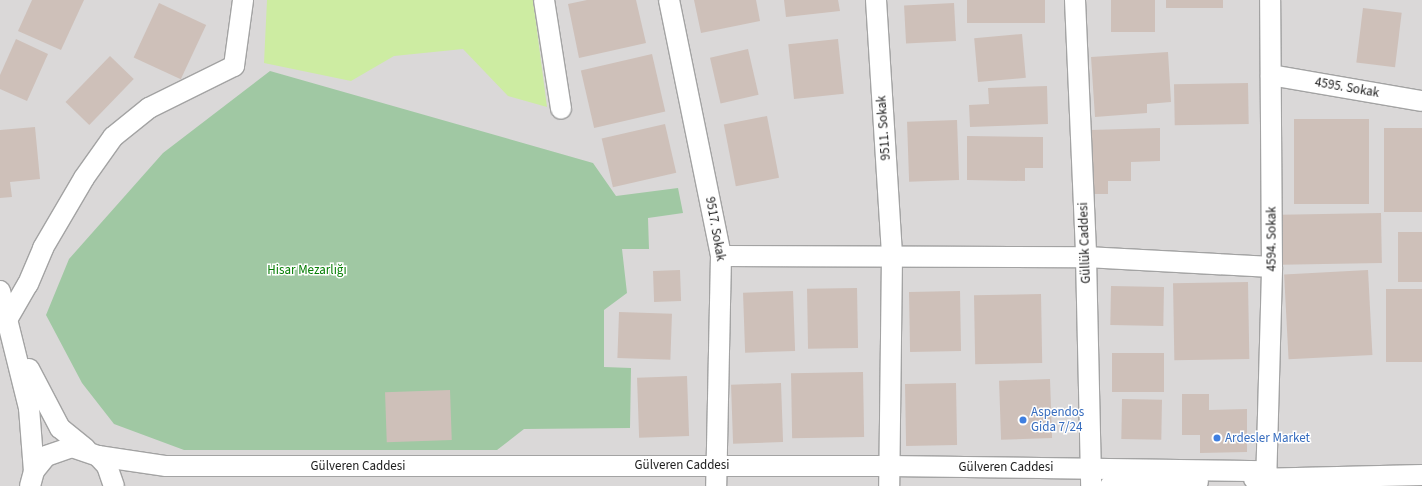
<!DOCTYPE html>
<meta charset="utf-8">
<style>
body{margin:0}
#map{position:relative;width:1422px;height:486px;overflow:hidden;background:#eee8e0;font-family:"Source Sans 3",sans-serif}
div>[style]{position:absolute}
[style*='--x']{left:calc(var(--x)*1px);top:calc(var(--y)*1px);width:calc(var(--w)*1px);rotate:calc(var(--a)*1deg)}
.residential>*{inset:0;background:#dad8d8;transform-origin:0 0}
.grass>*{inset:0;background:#cdeca2}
.cemetery>*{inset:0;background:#a0c8a3}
.building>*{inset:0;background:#cec0b9;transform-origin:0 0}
.roads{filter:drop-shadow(1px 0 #a3a3a3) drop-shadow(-1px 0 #a3a3a3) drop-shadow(0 1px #a3a3a3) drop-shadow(0 -1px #a3a3a3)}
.street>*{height:20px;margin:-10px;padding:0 10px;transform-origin:10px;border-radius:10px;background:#fff}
.dots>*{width:11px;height:11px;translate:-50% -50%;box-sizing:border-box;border:2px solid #fff;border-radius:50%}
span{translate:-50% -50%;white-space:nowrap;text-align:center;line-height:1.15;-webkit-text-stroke:3px #fff;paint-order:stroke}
.street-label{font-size:13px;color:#1c1c1c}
.park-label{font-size:13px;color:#067e05}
.shop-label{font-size:13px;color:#366cbe}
.left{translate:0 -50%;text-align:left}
</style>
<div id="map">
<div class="residential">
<div style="left:0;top:0;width:1422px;height:486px"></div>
</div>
<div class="grass">
<div style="clip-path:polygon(267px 0,533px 0,547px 107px,508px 96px,463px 49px,394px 56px,351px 81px,264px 63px)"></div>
</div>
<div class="cemetery">
<div style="clip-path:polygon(270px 71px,593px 163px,616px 196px,678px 188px,683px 213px,648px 218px,649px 249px,622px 249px,627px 293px,604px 310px,604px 367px,631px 368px,630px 428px,524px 429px,497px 450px,184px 450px,114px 424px,82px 383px,46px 315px,69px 259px,163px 153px)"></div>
</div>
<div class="building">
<div style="clip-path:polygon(32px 0,84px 0,61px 50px,18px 31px)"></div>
<div style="clip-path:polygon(587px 0,636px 0,646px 43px,579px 58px,568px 4px)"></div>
<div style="clip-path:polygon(694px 0,756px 0,760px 21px,701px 33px)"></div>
<div style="clip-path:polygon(784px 0,838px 0,840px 11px,786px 17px)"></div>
<div style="left:967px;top:0;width:78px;height:23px"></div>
<div style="left:1111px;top:0;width:44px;height:32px"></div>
<div style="left:1166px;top:0;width:57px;height:8px"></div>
<div style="left:159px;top:3px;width:52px;height:60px;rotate:25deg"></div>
<div style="left:954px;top:3px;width:38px;height:50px;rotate:87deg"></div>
<div style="left:1363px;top:8px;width:39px;height:55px;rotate:7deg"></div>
<div style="left:1022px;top:34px;width:44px;height:48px;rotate:85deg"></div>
<div style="clip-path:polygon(16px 39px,48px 54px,27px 101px,0 89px,0 75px)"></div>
<div style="left:838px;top:39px;width:55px;height:50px;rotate:84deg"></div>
<div style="left:748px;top:49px;width:47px;height:39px;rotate:77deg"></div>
<div style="clip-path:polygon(1168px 52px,1171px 102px,1147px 104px,1147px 113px,1095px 117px,1091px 57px)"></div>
<div style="left:652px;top:54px;width:59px;height:73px;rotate:77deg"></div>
<div style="left:110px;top:56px;width:33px;height:64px;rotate:44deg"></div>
<div style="left:1248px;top:83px;width:41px;height:74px;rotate:89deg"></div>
<div style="clip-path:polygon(1047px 86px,1048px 124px,970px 127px,969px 105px,989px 104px,988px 88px)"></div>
<div style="left:767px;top:116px;width:63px;height:44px;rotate:79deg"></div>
<div style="left:1294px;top:119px;width:75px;height:85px"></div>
<div style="left:957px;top:120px;width:60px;height:50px;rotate:88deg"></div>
<div style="left:665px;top:124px;width:50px;height:65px;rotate:77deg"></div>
<div style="clip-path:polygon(35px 127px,40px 179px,10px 182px,12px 197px,0 198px,0 130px)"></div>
<div style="clip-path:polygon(1160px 128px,1160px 161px,1131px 162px,1131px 181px,1108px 181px,1108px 194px,1092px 194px,1090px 130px)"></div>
<div style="left:1384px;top:128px;width:38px;height:84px"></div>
<div style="clip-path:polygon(967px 136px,1043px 137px,1043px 168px,1025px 168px,1025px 181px,967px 180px)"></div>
<div style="left:1381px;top:213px;width:50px;height:101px;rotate:89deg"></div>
<div style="left:1422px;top:232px;width:50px;height:24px;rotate:90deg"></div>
<div style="left:680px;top:270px;width:31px;height:27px;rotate:88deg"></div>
<div style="left:1368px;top:270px;width:85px;height:84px;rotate:87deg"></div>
<div style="left:1248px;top:282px;width:77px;height:75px;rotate:89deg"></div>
<div style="left:1111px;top:286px;width:53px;height:39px;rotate:1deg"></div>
<div style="left:857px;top:288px;width:60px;height:50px;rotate:89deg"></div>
<div style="left:1422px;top:289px;width:73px;height:36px;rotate:90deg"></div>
<div style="left:793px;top:291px;width:60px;height:50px;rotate:88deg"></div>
<div style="left:960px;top:291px;width:60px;height:51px;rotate:89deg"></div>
<div style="left:1041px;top:294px;width:69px;height:67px;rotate:89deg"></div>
<div style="left:619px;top:312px;width:53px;height:46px;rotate:2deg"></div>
<div style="left:1112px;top:353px;width:52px;height:39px"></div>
<div style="left:863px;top:372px;width:65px;height:72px;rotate:89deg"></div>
<div style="left:687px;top:376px;width:60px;height:50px;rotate:88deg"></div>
<div style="left:1050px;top:379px;width:59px;height:51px;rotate:88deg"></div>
<div style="left:781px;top:383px;width:59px;height:50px;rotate:88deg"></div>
<div style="left:956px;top:383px;width:62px;height:51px;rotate:89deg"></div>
<div style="left:450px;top:390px;width:50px;height:65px;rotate:88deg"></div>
<div style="clip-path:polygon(1182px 394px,1209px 394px,1209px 410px,1247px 409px,1247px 452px,1200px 453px,1200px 435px,1182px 435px)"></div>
<div style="left:1122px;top:399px;width:40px;height:40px;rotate:1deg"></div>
</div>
<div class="roads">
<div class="street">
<div style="--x:544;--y:0;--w:110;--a:81.1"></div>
<div style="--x:669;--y:0;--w:261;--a:78.5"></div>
<div style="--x:721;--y:256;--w:230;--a:91.2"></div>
<div style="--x:876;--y:0;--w:256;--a:86.4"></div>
<div style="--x:892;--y:256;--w:230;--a:90.7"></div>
<div style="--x:1075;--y:0;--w:257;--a:87.5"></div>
<div style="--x:1086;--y:257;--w:229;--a:88.7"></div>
<div style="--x:1271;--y:75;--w:153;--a:9.8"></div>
<div style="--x:721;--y:256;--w:365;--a:0.2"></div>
<div style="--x:1086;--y:257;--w:186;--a:3.1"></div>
<div style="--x:0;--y:291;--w:121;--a:76.1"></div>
<div style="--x:29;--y:408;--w:63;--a:85.5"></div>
<div style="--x:8;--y:318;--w:39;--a:-60"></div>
<div style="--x:28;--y:284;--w:39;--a:-67"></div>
<div style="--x:43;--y:248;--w:81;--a:-59.6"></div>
<div style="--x:84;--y:178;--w:50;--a:-54.7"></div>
<div style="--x:113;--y:137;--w:46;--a:-38.9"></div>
<div style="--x:149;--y:108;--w:95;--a:-26.3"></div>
<div style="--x:234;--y:66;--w:67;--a:-82.2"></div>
<div style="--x:29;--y:369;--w:67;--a:62.3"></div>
<div style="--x:60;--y:428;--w:33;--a:39"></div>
<div style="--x:98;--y:456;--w:69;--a:8.4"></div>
<div style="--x:166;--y:466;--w:723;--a:0"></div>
<div style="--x:889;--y:466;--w:378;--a:0.8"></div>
<div style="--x:1254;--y:479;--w:168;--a:-1.4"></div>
<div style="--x:30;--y:486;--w:16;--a:-75"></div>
<div style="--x:34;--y:471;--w:19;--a:-51"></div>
<div style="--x:46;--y:456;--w:28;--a:-19"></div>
<div style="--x:72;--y:447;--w:28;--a:19"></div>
<div style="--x:98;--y:456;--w:13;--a:48"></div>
<div style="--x:107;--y:466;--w:21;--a:71"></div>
<div style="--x:1110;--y:486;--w:88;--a:-2.6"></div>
<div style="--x:1266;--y:486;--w:219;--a:-88.4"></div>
<div style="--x:1272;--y:267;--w:267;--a:-90.4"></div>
</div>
</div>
<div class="dots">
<div style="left:1023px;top:420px;background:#3f7fe0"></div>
<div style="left:1217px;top:438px;background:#3f7fe0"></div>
</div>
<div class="street-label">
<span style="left:1347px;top:88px;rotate:10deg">4595. Sokak</span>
<span style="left:884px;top:128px;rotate:-94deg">9511. Sokak</span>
<span style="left:715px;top:229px;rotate:80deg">9517. Sokak</span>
<span style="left:1272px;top:239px;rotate:-90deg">4594. Sokak</span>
<span style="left:1085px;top:243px;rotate:-92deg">Güllük Caddesi</span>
<span style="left:682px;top:465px">Gülveren Caddesi</span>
<span style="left:358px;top:466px">Gülveren Caddesi</span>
<span style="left:1006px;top:467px">Gülveren Caddesi</span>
</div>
<div class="park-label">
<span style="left:307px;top:270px">Hisar Mezarlığı</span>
</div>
<div class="shop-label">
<span class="left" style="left:1031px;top:420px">Aspendos<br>Gida 7/24</span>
<span class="left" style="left:1225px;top:438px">Ardesler Market</span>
</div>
</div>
